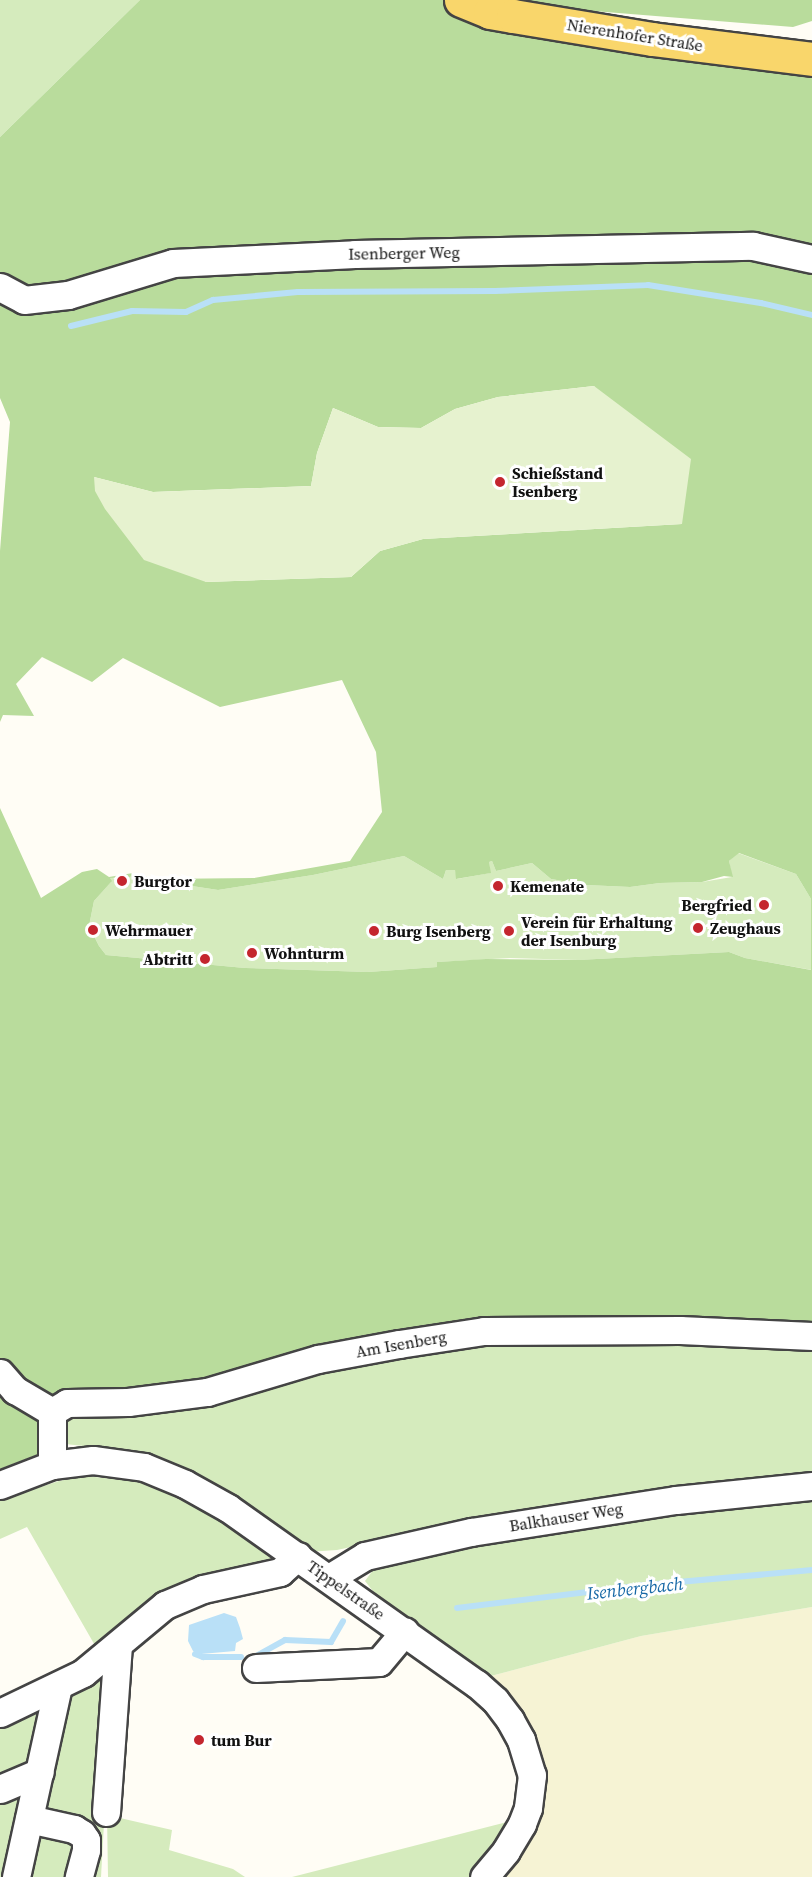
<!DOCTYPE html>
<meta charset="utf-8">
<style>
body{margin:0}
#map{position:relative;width:812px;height:1877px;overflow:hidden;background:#fffdf5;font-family:"Source Serif 4",serif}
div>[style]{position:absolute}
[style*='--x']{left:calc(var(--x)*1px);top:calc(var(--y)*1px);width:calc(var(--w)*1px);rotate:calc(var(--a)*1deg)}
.farmland>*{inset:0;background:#f6f3d4}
.green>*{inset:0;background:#d5ebbd}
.forest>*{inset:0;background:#b9dc9c}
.pitch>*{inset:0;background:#e6f2cf}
.water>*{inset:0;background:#b9e0f7}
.stream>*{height:6px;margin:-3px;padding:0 3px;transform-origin:3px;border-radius:3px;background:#b9e0f7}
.roads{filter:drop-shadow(2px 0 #444) drop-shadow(-2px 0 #444) drop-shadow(0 2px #444) drop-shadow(0 -2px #444)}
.minor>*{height:27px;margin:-13.5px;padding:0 13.5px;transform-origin:13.5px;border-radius:13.5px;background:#fff}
.major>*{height:33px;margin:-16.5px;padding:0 16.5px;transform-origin:16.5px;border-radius:16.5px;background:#f9d66b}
.dots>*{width:16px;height:16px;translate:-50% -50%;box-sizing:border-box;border:3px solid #fff;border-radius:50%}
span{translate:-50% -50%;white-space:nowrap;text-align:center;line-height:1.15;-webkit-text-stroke:6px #fff;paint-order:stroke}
.street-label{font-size:16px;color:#111}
.poi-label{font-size:16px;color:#111;font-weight:700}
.left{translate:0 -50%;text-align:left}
.right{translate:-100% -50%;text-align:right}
.water-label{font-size:18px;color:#1768a6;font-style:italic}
</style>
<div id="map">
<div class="farmland">
<div style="clip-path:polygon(812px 1607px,812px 1877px,498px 1877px,540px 1793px,487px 1677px,641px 1636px)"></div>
</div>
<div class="green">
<div style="clip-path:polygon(0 0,140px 0,0 137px)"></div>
<div style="clip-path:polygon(738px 853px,796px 874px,811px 899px,812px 970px,745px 958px,729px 952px,578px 960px,510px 958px,437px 962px,437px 967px,368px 972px,245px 968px,106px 955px,99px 946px,89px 926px,94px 901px,111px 882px,110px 878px,113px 877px,114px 879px,132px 874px,133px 877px,218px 890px,313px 875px,404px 856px,443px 879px,446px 870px,455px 869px,457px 879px,490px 873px,489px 862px,492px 861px,496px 871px,532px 863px,551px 879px,586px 885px,630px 887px,660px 883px,702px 882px,732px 877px,729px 861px)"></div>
<div style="clip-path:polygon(479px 1339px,812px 1343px,812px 1480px,472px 1521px,337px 1550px,307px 1552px,231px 1500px,150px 1453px,65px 1444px,61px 1427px,70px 1413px,320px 1363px)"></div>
<div style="clip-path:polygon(85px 1476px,142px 1482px,219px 1517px,278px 1561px,97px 1649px,27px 1527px,0 1539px,0 1500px,59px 1481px)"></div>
<div style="clip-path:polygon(812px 1497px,812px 1607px,641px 1636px,487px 1677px,380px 1600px,365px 1581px,379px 1562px,476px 1541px)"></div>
<div style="clip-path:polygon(113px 1661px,101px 1877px,0 1877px,0 1711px)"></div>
<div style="clip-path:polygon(107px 1815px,172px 1830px,169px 1850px,233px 1869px,245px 1877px,108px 1877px)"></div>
<div style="clip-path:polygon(515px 1820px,472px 1877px,292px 1877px)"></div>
</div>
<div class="forest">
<div style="clip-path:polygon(evenodd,140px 0,443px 0,507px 33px,812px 78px,812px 1332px,481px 1326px,127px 1396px,96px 1389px,69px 1396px,47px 1395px,44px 1452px,0 1469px,0 808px,41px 898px,82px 872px,97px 869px,109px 877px,133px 873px,157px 879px,254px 878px,350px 861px,382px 812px,376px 752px,342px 680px,220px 707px,123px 658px,92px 682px,42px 657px,16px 684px,34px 716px,3px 715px,0 722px,0 551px,10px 422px,0 398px,0 137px,140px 0,594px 386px,682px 524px,423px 539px,380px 551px,351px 577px,206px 582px,94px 477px,153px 492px,311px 486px,317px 453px,333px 408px,378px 427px,421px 428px,455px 409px,498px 397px,594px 386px,140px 0,739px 853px,796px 874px,811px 899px,811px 970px,745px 958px,729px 952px,578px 960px,486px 959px,437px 962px,437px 967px,368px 972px,245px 968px,106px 955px,99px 946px,89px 926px,94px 901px,112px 881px,110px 878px,130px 877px,132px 874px,133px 877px,218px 890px,313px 875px,404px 856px,443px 879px,446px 870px,455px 870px,456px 879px,491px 873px,489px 862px,492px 861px,496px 871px,532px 863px,551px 879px,586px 885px,630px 887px,660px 883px,702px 882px,724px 876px,733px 877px,729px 861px,739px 853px)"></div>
<div style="clip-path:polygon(501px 0,812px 0,812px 21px,793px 27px,519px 5px)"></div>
</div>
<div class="pitch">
<div style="clip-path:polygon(594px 386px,691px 459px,682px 524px,423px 539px,380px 551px,351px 577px,206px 582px,144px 560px,105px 509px,95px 491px,94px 477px,153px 492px,311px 486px,317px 453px,333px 408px,378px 427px,421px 428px,455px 409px,498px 397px)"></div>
</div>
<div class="water">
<div style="clip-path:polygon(224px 1613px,236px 1617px,240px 1628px,243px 1639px,236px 1643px,235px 1651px,201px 1654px,193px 1651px,188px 1641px,189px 1625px)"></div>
</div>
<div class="stream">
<div style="--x:71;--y:326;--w:63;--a:-13.8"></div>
<div style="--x:132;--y:311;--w:54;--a:1.1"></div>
<div style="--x:186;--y:312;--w:30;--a:-24"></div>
<div style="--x:213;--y:300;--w:85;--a:-5.4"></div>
<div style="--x:298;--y:292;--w:197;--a:-0.3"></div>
<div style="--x:495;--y:291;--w:153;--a:-2.2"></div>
<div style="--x:648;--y:285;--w:114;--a:9.1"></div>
<div style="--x:761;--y:303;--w:52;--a:13.2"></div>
<div style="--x:457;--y:1608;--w:189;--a:-7"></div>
<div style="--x:645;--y:1585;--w:168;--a:-5.1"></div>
<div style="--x:195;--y:1654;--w:9;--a:21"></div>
<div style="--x:203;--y:1657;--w:38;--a:0"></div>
<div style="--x:256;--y:1656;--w:33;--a:-29"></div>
<div style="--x:285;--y:1640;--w:46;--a:2.5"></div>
<div style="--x:331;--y:1642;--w:24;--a:-60"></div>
</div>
<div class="roads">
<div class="minor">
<div style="--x:0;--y:287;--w:27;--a:28"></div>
<div style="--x:24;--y:300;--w:44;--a:-6.5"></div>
<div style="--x:68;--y:295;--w:110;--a:-16.9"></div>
<div style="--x:173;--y:263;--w:182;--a:-2.8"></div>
<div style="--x:355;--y:254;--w:398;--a:-1.2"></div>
<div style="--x:753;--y:246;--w:60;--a:12.4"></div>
<div style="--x:0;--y:1373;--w:23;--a:49"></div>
<div style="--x:15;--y:1390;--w:43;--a:30.7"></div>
<div style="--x:52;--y:1465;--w:53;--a:-90"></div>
<div style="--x:52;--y:1412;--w:17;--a:-31"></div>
<div style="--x:67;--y:1403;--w:61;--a:-0.9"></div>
<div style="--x:128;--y:1402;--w:80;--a:-7.2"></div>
<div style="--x:207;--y:1392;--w:116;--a:-16.6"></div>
<div style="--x:318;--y:1359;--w:82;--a:-10.5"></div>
<div style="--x:399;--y:1344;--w:86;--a:-8.7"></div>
<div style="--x:484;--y:1331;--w:196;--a:-0.3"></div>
<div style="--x:680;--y:1330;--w:132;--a:2.6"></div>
<div style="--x:0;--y:1485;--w:56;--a:-21"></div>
<div style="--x:52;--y:1465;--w:41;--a:-7"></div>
<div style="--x:93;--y:1460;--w:51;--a:7.8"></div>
<div style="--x:144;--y:1467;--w:44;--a:22.5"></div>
<div style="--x:185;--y:1484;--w:49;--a:29.2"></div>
<div style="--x:228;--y:1508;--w:305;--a:35.3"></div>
<div style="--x:477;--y:1684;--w:24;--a:42"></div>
<div style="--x:495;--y:1700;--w:25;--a:53"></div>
<div style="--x:510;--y:1720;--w:23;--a:61"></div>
<div style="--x:521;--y:1740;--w:37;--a:73"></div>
<div style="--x:532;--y:1775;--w:33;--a:97"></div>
<div style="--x:528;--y:1808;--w:17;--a:111"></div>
<div style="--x:522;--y:1824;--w:31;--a:121"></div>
<div style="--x:506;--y:1851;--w:34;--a:130"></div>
<div style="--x:329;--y:1578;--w:42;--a:-31.4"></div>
<div style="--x:365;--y:1556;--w:109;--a:-12.8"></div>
<div style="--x:471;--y:1532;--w:207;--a:-8.9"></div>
<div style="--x:676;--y:1500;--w:137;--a:-5.9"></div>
<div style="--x:256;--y:1668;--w:123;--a:-2.8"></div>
<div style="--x:379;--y:1662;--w:40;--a:-50"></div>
<div style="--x:0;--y:1713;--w:92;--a:-25.7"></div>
<div style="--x:83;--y:1673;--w:107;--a:-39.7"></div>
<div style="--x:165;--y:1605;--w:41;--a:-22.8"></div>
<div style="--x:203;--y:1589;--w:79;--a:-12.4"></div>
<div style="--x:280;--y:1572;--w:24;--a:-42"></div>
<div style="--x:0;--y:1789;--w:43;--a:-23"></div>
<div style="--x:106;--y:1812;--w:167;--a:-85.9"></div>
<div style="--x:29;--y:1819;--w:46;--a:12.5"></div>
<div style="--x:74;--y:1829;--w:9;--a:32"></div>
<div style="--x:82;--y:1834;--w:7;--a:56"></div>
<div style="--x:86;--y:1840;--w:10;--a:90"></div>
<div style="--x:86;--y:1850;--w:28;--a:105"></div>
<div style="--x:16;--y:1877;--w:196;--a:-77.6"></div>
</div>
<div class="major">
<div style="--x:461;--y:0;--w:31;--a:22"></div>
<div style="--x:490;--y:12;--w:23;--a:10"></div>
<div style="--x:513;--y:16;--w:141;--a:9.4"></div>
<div style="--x:652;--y:39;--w:161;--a:7.1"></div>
</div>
</div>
<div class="dots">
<div style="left:500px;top:482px;background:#c4262e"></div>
<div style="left:122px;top:881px;background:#c4262e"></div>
<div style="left:498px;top:886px;background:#c4262e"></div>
<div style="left:764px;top:905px;background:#c4262e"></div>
<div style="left:698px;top:928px;background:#c4262e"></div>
<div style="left:93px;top:930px;background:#c4262e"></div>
<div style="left:374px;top:931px;background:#c4262e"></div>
<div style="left:509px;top:931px;background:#c4262e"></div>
<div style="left:252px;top:953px;background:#c4262e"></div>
<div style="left:205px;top:959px;background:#c4262e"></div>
<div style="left:199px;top:1740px;background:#c4262e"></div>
</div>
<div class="street-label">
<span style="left:635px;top:35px;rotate:9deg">Nierenhofer Straße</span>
<span style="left:404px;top:253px;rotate:-1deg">Isenberger Weg</span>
<span style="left:401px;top:1344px;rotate:-10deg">Am Isenberg</span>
<span style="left:566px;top:1517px;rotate:-9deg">Balkhauser Weg</span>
<span style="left:346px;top:1590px;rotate:35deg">Tippelstraße</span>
</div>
<div class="poi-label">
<span class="left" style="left:512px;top:482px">Schießstand<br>Isenberg</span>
<span class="left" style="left:134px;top:881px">Burgtor</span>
<span class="left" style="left:510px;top:886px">Kemenate</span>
<span class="right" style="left:752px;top:905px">Bergfried</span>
<span class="left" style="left:521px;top:931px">Verein für Erhaltung<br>der Isenburg</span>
<span class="left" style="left:710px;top:928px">Zeughaus</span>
<span class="left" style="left:105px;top:930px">Wehrmauer</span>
<span class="left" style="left:386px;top:931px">Burg Isenberg</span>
<span class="left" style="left:264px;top:953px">Wohnturm</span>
<span class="right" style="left:193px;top:959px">Abtritt</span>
<span class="left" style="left:211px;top:1740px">tum Bur</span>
</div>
<div class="water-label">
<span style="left:635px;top:1589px;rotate:-6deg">Isenbergbach</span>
</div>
</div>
